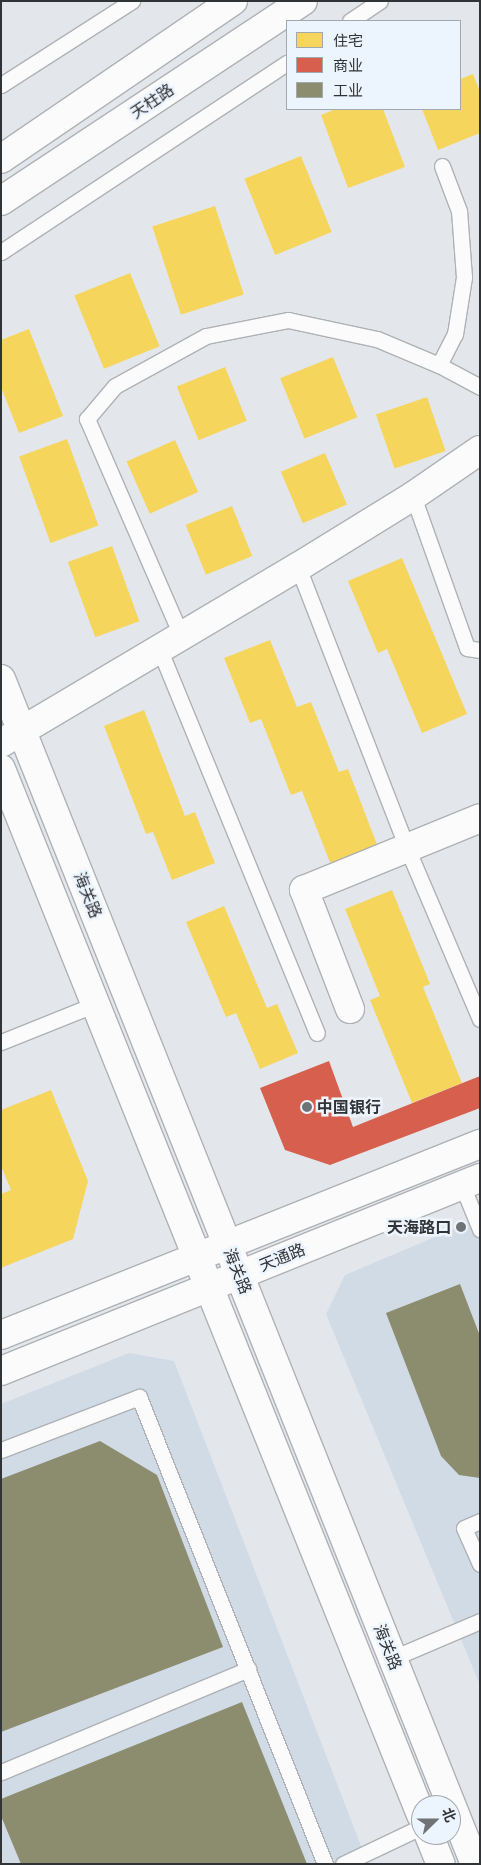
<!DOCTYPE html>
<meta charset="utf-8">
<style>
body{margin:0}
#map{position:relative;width:481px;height:1865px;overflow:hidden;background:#e3e7ec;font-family:Quicksand,"Noto Sans SC",sans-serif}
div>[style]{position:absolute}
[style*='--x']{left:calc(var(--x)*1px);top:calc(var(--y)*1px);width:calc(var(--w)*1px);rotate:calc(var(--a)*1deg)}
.built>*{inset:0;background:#d1dbe5}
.homes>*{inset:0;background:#f6d55c;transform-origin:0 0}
.shops>*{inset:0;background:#d6604d}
.industry>*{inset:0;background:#8c8c6e}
.roads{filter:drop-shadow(1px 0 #aeb1b5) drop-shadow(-1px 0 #aeb1b5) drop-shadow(0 1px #aeb1b5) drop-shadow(0 -1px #aeb1b5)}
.lane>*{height:15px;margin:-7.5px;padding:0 7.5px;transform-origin:7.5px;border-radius:7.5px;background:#fbfbfc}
.street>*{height:28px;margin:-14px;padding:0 14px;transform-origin:14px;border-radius:14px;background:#fbfbfc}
.secondary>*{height:28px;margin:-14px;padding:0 14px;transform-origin:14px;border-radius:14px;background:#fbfbfc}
.dots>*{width:14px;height:14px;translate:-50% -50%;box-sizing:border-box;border:2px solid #ecf5fe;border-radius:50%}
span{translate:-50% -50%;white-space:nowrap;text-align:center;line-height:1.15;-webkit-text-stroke:5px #ecf5fe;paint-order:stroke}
.street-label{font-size:16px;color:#313437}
.poi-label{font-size:16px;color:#313437;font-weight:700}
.left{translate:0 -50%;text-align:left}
.right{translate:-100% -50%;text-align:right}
.frame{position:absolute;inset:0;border:2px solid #313437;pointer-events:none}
.legend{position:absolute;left:286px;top:20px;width:175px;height:90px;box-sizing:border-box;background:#ecf5fe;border:1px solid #a1a8ae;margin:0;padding:6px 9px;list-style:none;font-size:15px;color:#313437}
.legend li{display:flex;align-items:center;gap:10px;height:25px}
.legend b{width:25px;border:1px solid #a1a8ae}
.north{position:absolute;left:411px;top:1795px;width:50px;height:50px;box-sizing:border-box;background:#ecf5fe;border:1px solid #a1a8ae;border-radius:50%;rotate:68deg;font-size:14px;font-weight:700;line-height:20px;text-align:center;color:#313437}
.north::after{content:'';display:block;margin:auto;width:18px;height:22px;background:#6f7376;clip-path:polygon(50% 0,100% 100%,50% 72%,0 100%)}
</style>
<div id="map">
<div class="built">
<div style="clip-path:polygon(480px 1218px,480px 1685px,326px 1314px,345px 1275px)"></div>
<div style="clip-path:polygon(129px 1353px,174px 1361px,368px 1864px,1px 1864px,1px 1404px)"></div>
</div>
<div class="homes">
<div style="clip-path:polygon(473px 74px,480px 92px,480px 133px,438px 150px,422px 109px,460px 109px,460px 79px)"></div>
<div style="clip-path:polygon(336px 109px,383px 109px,405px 167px,348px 188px,321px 115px)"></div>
<div style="left:301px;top:156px;width:82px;height:61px;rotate:68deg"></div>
<div style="left:215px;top:206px;width:93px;height:66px;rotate:72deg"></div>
<div style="left:130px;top:273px;width:79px;height:60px;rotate:68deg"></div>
<div style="clip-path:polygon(29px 329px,63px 416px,19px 433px,1px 387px,1px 340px)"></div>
<div style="left:333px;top:357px;width:65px;height:57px;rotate:68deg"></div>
<div style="left:225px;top:367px;width:58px;height:52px;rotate:68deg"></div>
<div style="left:427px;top:397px;width:57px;height:54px;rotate:71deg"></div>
<div style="left:67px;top:439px;width:92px;height:51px;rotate:70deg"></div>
<div style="left:175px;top:440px;width:57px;height:53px;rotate:66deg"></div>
<div style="left:325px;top:453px;width:56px;height:48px;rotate:67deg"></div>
<div style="left:232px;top:506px;width:54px;height:50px;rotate:68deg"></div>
<div style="left:112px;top:546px;width:80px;height:47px;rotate:70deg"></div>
<div style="clip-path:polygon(402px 558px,467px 714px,422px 733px,387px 649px,378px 653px,348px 581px)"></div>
<div style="clip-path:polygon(270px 640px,297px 707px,311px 702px,339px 772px,348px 769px,378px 847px,331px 865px,302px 791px,291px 795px,261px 719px,250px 723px,224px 658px)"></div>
<div style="clip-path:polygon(144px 710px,185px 816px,195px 812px,215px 863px,172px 880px,153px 832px,146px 834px,104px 726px)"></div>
<div style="clip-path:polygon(392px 890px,430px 984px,423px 987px,462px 1083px,412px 1103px,370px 1000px,380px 996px,345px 909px)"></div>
<div style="clip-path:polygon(224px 906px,267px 1008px,277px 1004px,298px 1053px,260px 1069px,236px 1013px,226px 1017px,186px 922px)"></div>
<div style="clip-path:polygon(51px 1090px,88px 1181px,73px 1239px,1px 1268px,1px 1194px,11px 1190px,1px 1166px,1px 1110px)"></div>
</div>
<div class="shops">
<div style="clip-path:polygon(329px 1061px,353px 1127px,480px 1076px,480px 1108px,330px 1165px,285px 1150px,260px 1088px)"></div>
</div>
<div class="industry">
<div style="clip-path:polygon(460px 1284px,480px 1336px,480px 1478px,459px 1475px,441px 1456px,386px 1313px)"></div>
<div style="clip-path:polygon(100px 1441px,157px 1475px,223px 1647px,1px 1732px,1px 1479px)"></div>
<div style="clip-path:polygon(242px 1702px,307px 1864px,21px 1864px,1px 1816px,1px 1799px)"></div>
</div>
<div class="roads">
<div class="lane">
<div style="--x:350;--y:21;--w:36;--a:-34"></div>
<div style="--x:1;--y:85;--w:156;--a:-32.7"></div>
<div style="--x:1;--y:252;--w:343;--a:-33.5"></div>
<div style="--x:439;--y:365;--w:35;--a:-63"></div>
<div style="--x:455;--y:334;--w:58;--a:-81"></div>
<div style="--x:464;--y:277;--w:66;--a:-94.3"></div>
<div style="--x:459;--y:211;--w:48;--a:-110.7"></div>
<div style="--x:413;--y:496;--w:161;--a:70.4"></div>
<div style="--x:467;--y:648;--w:13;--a:9"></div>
<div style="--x:298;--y:567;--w:301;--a:68.8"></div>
<div style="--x:407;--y:848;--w:186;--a:66.9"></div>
<div style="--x:181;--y:635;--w:236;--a:-113.5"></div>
<div style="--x:87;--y:419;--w:43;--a:-49.7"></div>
<div style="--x:115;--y:386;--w:104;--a:-28.8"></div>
<div style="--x:206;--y:336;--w:84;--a:-11"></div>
<div style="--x:288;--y:320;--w:91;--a:12.1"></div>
<div style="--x:377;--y:339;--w:67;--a:22.8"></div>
<div style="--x:439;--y:365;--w:47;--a:28.2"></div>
<div style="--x:159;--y:648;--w:416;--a:67.7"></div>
<div style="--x:1;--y:1042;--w:102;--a:-21.8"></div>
<div style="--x:462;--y:1185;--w:48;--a:67.8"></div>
<div style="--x:1;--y:1450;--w:148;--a:-21"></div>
<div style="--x:139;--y:1397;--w:503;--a:68.28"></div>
<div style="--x:480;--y:1521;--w:17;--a:156"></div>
<div style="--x:464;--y:1528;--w:39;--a:66"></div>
<div style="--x:393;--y:1658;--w:95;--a:-23"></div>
<div style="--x:1;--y:1772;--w:268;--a:-22.6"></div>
<div style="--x:343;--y:1864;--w:86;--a:-25.4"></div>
</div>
<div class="street">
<div style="--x:1;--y:743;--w:345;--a:-30.7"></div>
<div style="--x:298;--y:567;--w:135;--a:-31.7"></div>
<div style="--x:413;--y:496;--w:81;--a:-34.5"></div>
<div style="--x:350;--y:1009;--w:128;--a:-111.1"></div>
<div style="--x:304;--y:890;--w:190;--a:-22.2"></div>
</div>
<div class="secondary">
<div style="--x:1;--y:159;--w:281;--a:-34.3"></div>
<div style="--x:1;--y:201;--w:362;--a:-33.5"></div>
<div style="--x:1;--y:679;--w:1276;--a:68.2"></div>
<div style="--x:1;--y:769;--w:1127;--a:68.12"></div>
<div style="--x:1;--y:1335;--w:516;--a:-21.74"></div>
<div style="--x:1;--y:1371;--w:516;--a:-21.95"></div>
<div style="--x:429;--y:1835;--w:31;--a:68"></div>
</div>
</div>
<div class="dots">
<div style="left:307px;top:1107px;background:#6f7376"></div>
<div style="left:461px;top:1227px;background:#6f7376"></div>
</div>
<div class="street-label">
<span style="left:152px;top:101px;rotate:-34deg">天柱路</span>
<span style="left:88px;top:895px;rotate:68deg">海关路</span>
<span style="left:282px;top:1257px;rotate:-22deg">天通路</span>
<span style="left:238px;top:1271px;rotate:68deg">海关路</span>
<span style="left:388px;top:1647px;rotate:68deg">海关路</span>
</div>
<div class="poi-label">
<span class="left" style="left:317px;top:1107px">中国银行</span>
<span class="right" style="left:451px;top:1227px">天海路口</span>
</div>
<div class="frame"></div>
<ul class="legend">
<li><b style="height:14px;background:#f6d55c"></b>住宅</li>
<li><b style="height:14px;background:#d6604d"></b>商业</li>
<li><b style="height:14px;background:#8c8c6e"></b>工业</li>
</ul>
<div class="north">北</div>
</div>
